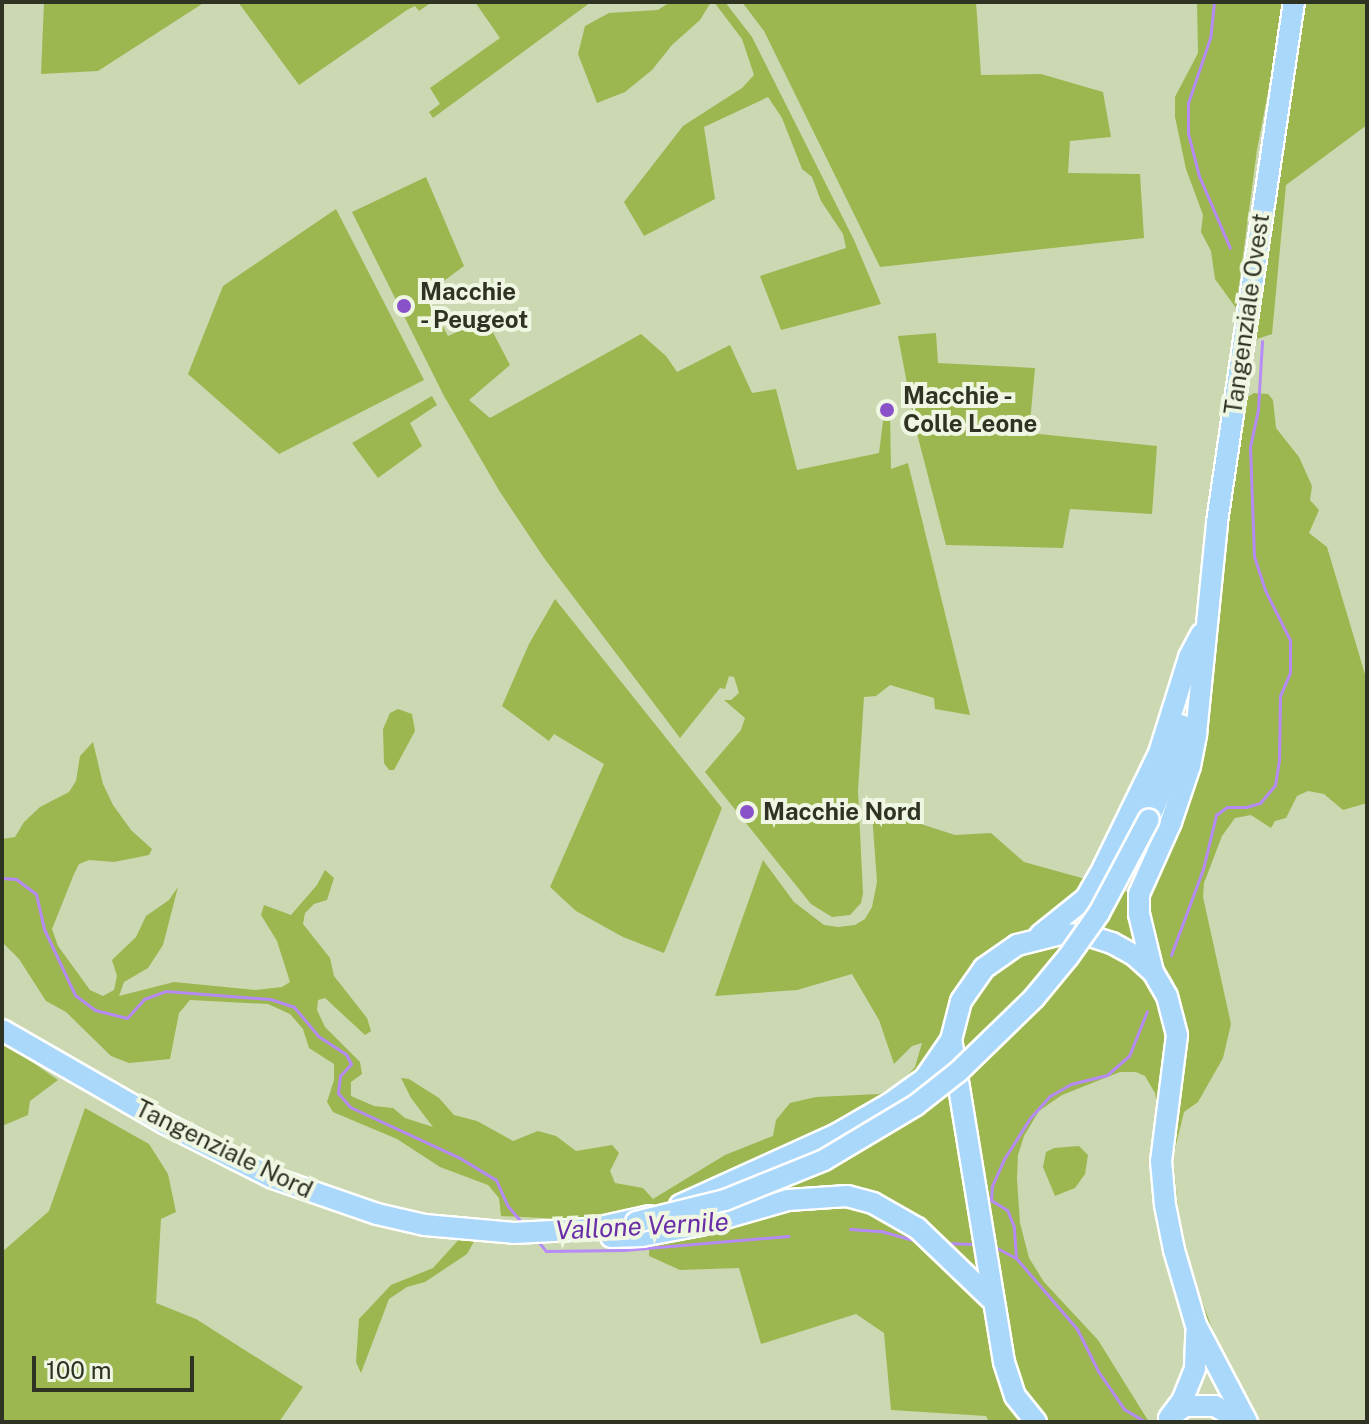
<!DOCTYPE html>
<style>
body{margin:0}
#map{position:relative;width:1369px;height:1424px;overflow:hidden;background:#cbd8b1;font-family:"Public Sans",sans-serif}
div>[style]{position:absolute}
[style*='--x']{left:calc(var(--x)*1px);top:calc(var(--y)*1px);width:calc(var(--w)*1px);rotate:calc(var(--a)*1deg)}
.green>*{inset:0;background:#9cb750}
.stream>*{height:3px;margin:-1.5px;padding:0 1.5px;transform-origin:1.5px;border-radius:1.5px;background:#b78bf5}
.roads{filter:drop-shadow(2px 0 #fff) drop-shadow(-2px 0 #fff) drop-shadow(0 2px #fff) drop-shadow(0 -2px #fff)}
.primary>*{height:20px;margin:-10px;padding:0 10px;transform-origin:10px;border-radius:10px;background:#aad8fa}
.bridges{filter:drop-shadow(2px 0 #fff) drop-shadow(-2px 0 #fff) drop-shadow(0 2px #fff) drop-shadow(0 -2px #fff)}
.primary-bridge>*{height:20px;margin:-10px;padding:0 10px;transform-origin:10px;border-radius:10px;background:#aad8fa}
.dots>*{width:22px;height:22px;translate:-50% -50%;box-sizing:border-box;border:4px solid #eff6e2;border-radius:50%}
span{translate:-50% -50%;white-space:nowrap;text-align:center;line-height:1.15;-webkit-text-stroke:8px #eff6e2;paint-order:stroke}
.poi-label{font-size:24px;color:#2f3324;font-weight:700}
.left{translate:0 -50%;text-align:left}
.street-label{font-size:24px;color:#2f3324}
.water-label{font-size:26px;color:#6a2da8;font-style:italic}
.frame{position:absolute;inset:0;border:4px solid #2f3324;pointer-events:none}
.scale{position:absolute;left:32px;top:1356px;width:162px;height:36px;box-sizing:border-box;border:4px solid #2f3324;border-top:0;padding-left:10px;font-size:24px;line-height:28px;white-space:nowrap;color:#2f3324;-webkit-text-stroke:6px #eff6e2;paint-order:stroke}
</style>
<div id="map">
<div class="green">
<div style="clip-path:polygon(44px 2px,205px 2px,98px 71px,41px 74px)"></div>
<div style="clip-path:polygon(238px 2px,432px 2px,419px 11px,415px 6px,407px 10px,299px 85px)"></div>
<div style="clip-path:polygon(475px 2px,591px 2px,433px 118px,429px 112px,440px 104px,430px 88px,500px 38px)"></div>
<div style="clip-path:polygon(670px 2px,711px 2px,700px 20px,672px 45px,652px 70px,625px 92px,597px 103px,578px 54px,585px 26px,609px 13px,658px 10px)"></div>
<div style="clip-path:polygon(714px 2px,725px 2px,752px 37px,854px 240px,881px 304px,781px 330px,760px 276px,846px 248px,843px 234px,821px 201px,812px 177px,802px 169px,782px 118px,768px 97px,704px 127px,715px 199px,644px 236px,624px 202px,683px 126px,742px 88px,754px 75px,742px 39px)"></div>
<div style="clip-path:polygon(742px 2px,976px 2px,981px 75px,1041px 74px,1103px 92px,1111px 137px,1070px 141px,1068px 173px,1140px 174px,1144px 238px,880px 267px,764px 31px)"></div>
<div style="clip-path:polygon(1197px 2px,1285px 2px,1257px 150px,1236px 308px,1215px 279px,1211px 251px,1201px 232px,1203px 215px,1186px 169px,1175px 117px,1175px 97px,1198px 53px)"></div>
<div style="clip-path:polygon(1306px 2px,1367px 2px,1367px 125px,1286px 185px,1272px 334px,1251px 341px)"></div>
<div style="clip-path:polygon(426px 177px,464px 266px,426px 294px,448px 336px,486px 319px,510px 365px,469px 400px,490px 418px,641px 334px,666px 356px,677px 372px,730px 345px,752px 393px,776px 389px,797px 470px,879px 453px,884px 414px,890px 412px,891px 469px,908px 463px,970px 715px,935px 709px,934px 698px,890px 685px,876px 696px,864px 697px,858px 791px,863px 893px,861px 903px,850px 915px,832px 917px,811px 904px,705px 772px,741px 730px,745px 718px,724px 700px,731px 700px,739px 693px,734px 677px,729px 676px,725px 689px,720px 688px,680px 738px,544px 558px,500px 492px,444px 396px,352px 212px)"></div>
<div style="clip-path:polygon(336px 209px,424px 380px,279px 454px,188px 374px,223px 286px)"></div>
<div style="clip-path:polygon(936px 333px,938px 363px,1035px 368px,1029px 433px,1157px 446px,1152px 514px,1070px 509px,1063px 548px,946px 545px,915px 426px,898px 336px)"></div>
<div style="clip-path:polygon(1254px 393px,1268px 394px,1273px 400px,1276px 428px,1299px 457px,1312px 486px,1310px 500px,1319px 510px,1309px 533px,1327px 547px,1367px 681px,1367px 803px,1343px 810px,1324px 794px,1308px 791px,1297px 796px,1286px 818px,1275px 821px,1271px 828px,1251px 815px,1235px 818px,1222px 836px,1204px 883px,1203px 897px,1231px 1024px,1223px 1058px,1198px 1102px,1184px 1112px,1173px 1157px,1178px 1209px,1190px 1270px,1225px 1362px,1259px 1422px,1253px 1422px,1208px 1333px,1176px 1231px,1171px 1168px,1188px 1045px,1186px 1019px,1174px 982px,1154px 949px,1143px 900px,1199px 767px,1211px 702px,1224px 547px,1237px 451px,1246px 398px)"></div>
<div style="clip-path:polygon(432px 396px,437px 405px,410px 423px,422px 446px,378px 478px,352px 443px)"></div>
<div style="clip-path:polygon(555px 599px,722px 808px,664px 953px,623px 937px,576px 911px,550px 887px,604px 764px,554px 734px,549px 741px,502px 706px,529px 644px)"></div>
<div style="clip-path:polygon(398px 709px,412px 714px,415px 731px,394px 770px,389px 770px,384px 763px,383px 729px,390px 713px)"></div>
<div style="clip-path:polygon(93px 742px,103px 784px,113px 805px,131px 830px,152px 849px,149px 855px,114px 862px,89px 860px,79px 864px,74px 874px,52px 929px,58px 946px,90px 990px,103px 996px,114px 990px,117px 976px,112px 960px,136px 937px,146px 916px,169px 900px,178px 887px,163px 945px,148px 968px,124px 982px,119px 996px,174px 982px,255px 990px,282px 987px,290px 982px,277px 941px,261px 915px,264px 905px,291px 915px,317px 885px,325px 870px,334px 878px,327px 900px,314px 904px,305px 913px,303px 924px,330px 958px,334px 976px,367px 1018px,371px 1031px,365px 1035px,325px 998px,318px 1000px,317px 1010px,325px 1027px,360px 1062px,362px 1074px,351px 1082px,351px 1096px,374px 1106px,393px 1108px,405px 1118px,433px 1127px,411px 1098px,401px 1078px,409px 1079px,439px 1098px,454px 1115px,477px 1121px,513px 1141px,538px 1131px,556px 1136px,576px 1151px,612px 1145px,619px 1153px,610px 1171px,615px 1183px,643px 1188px,653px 1199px,725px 1155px,773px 1136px,776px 1120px,790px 1103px,816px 1097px,879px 1094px,896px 1088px,915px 1067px,922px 1043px,912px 1046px,894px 1064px,879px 1020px,852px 974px,797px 990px,715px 996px,763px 860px,794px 902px,824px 925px,838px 927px,855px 925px,865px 919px,872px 907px,877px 882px,872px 813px,890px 814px,955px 835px,991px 833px,1024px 862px,1089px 880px,1081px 894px,1051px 921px,996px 950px,979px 964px,955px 998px,946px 1037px,934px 1058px,921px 1074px,867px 1110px,873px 1120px,893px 1109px,929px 1082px,947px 1057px,965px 1165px,976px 1164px,957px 1040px,966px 1003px,976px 987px,1003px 960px,1037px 943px,1061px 939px,1086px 941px,1112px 948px,1134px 960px,1169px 1010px,1175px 1039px,1166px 1096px,1159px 1113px,1155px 1093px,1145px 1076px,1136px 1072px,1120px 1072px,1062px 1095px,1039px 1111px,1024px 1136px,1018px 1155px,1017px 1179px,1020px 1223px,1029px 1258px,1044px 1282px,1098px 1340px,1149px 1422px,1047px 1422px,1021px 1393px,1010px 1361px,1000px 1363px,1004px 1381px,1011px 1399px,1030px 1422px,989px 1422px,986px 1416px,891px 1410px,884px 1333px,856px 1314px,761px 1344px,739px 1268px,680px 1270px,649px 1256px,651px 1206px,633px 1214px,581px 1220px,501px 1216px,499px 1198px,488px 1185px,440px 1167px,397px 1139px,333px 1112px,327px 1102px,334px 1080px,334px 1064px,309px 1048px,303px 1029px,290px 1014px,268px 1004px,190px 1000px,179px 1013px,170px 1059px,129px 1063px,111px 1056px,66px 1012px,46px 1001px,19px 959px,2px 942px,2px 839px,15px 837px,24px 822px,40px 807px,69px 792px,76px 781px,80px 756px)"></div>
<div style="clip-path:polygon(1101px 884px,1130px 893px,1133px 937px,1140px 952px,1063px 928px)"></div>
<div style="clip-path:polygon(2px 1041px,58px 1080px,30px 1101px,28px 1115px,2px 1126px)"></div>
<div style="clip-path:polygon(85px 1108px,149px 1144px,168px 1174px,176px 1212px,161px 1219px,156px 1303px,196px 1319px,303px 1387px,279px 1422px,2px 1422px,2px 1252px,49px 1211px)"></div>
<div style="clip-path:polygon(1079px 1146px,1088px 1155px,1085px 1174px,1075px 1188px,1055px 1196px,1043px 1167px,1046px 1152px,1054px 1148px)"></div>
<div style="clip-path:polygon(463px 1235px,476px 1238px,467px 1254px,425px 1282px,407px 1287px,389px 1299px,361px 1373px,356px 1362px,359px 1319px,391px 1285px,433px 1268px)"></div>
</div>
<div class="stream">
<div style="--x:1214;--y:2;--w:36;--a:96"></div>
<div style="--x:1210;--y:38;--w:69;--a:108.7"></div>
<div style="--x:1188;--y:103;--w:30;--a:90"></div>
<div style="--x:1188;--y:133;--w:44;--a:75.7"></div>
<div style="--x:1199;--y:176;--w:78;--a:66.7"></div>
<div style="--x:2;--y:878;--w:14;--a:4"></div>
<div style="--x:16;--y:879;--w:25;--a:37"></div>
<div style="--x:36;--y:894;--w:36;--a:77"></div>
<div style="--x:44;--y:929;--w:73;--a:64.8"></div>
<div style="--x:75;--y:995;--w:25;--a:37"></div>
<div style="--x:95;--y:1010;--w:33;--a:14"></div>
<div style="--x:127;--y:1018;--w:25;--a:-48"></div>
<div style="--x:144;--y:999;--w:23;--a:-20"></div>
<div style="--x:166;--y:991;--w:104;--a:4.4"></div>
<div style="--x:270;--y:999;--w:25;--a:18"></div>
<div style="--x:294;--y:1007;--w:38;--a:50"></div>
<div style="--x:318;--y:1036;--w:33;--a:33"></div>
<div style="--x:346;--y:1054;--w:11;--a:63"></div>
<div style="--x:351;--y:1064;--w:16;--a:133"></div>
<div style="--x:340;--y:1076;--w:17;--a:97"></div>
<div style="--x:338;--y:1093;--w:18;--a:49"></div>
<div style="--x:350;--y:1107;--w:121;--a:24.9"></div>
<div style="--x:460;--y:1158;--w:42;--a:31.4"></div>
<div style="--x:496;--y:1180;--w:27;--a:66"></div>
<div style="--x:507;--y:1205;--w:26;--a:50"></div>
<div style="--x:1171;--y:955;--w:92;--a:-69.6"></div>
<div style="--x:1203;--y:869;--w:56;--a:-76.5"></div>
<div style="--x:1216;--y:815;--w:14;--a:-36"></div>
<div style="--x:1227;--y:807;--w:19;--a:0"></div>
<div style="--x:1246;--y:807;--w:15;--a:-16"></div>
<div style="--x:1260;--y:803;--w:23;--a:-50"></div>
<div style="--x:1275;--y:785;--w:26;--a:-81"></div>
<div style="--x:1279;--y:759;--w:63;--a:-89.1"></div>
<div style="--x:1280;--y:696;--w:26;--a:-67"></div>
<div style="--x:1290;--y:672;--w:32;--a:-90"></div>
<div style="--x:1290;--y:640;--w:56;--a:-116.6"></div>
<div style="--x:1265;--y:590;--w:36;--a:-108"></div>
<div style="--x:1254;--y:556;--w:109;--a:-92.1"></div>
<div style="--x:1250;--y:447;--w:39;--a:-78"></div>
<div style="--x:1258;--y:409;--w:68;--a:-86.6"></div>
<div style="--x:850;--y:1229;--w:31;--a:4"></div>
<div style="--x:881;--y:1231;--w:41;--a:15.8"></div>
<div style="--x:537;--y:1240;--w:14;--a:51"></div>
<div style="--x:546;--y:1251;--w:78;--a:-0.7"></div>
<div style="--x:624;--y:1250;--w:165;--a:-4.9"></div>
<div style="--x:943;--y:1243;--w:32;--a:2"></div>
<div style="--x:995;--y:1247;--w:24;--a:28"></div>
<div style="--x:1016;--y:1258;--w:94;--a:49.3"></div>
<div style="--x:1077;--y:1329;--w:47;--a:63.4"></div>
<div style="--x:1098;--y:1371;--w:46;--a:55.6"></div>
<div style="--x:1124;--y:1409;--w:26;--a:31"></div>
<div style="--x:1016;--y:1258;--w:31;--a:-94"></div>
<div style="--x:1014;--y:1227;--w:18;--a:-112"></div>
<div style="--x:1007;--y:1210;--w:19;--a:-148"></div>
<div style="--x:991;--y:1200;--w:14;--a:-86"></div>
<div style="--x:992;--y:1186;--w:30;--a:-66"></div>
<div style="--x:1004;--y:1159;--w:49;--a:-57.6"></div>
<div style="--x:1030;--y:1118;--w:30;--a:-48"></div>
<div style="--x:1050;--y:1096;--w:24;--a:-30"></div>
<div style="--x:1071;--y:1084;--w:37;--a:-14"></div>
<div style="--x:1107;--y:1075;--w:29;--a:-41"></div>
<div style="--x:1129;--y:1056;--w:48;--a:-68.2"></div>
</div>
<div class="roads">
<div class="primary">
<div style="--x:1149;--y:819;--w:43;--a:-66.4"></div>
<div style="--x:1166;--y:780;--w:57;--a:-73.8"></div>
<div style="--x:1040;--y:935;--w:59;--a:-38.8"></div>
<div style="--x:1086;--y:898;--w:34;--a:-60"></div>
<div style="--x:1103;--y:868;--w:128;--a:-64"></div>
<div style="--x:1159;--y:753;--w:101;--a:-72.6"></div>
<div style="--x:1189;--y:657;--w:26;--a:-62"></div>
<div style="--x:1153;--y:972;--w:60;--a:-103.6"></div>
<div style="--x:1139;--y:914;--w:20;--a:-90"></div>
<div style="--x:1139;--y:894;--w:79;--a:-66"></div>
<div style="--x:1171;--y:822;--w:59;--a:-71.3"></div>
<div style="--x:1190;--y:766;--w:33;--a:-79"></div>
<div style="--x:1196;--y:734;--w:213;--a:-84.3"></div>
<div style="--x:1217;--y:522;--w:526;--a:-81.58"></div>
<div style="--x:2;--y:1030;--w:187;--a:29.9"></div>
<div style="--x:164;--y:1123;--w:122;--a:26.8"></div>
<div style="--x:273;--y:1178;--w:110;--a:19.1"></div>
<div style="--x:377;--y:1214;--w:49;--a:12.9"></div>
<div style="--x:425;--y:1225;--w:89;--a:5.1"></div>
<div style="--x:514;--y:1233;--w:77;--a:-3"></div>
<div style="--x:591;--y:1229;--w:60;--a:-12.4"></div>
<div style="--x:680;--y:1205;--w:172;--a:-24.3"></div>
<div style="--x:837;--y:1134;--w:60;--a:-30"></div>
<div style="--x:889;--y:1104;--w:44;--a:-35.8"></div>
<div style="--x:925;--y:1078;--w:46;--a:-55.6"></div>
<div style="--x:611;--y:1237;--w:31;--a:-2"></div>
<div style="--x:642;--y:1236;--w:60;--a:-10.6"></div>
<div style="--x:701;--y:1225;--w:91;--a:-16"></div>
<div style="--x:788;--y:1200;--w:59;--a:-3.9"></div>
<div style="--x:847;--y:1196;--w:27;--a:15"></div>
<div style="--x:873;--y:1203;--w:51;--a:29.6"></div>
<div style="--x:917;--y:1228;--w:105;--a:43.8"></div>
<div style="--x:1174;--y:1414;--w:14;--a:-36"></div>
<div style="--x:1185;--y:1406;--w:30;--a:0"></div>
<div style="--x:1215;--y:1406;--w:31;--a:31"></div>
<div style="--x:1169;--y:1418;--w:21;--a:-53"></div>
<div style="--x:1182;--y:1401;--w:35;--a:-68"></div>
<div style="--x:1195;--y:1368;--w:35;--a:-88"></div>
<div style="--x:1036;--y:1422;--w:33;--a:-129"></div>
<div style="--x:1015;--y:1396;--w:36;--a:-108"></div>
<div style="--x:1004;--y:1362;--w:326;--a:-99.3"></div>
<div style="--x:951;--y:1040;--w:40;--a:-75.6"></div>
<div style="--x:961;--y:1001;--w:40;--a:-55.1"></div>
<div style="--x:984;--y:968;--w:40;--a:-34.9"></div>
<div style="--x:1017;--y:945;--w:45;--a:-14"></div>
<div style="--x:1061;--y:934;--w:26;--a:2"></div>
<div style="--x:1087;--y:935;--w:26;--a:18"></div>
<div style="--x:1112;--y:943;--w:25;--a:29"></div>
<div style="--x:1134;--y:955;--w:25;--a:42"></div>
<div style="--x:1153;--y:972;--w:28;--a:60"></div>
<div style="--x:1167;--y:996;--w:40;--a:75.6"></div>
<div style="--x:1177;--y:1035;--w:127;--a:97.2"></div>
<div style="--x:1161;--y:1161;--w:44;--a:84.8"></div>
<div style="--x:1165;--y:1205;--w:46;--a:78.7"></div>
<div style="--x:1174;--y:1250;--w:78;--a:73.7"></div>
<div style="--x:1196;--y:1325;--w:110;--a:62.3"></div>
</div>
</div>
<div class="bridges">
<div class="primary-bridge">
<div style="--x:636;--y:1222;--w:92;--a:-13.9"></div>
<div style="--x:725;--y:1200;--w:107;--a:-22"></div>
<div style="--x:824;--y:1160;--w:107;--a:-30.9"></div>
<div style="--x:916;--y:1105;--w:53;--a:-38.2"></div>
<div style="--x:958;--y:1072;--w:106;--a:-44.2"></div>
<div style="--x:1034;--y:998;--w:53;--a:-50.3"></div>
<div style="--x:1068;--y:957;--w:54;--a:-54.8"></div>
<div style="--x:1099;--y:913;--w:106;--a:-62"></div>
</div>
</div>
<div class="dots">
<div style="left:404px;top:306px;background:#8952c9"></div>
<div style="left:887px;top:410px;background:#8952c9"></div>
<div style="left:747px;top:812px;background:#8952c9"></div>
</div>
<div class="poi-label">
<span class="left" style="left:420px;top:306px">Macchie<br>- Peugeot</span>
<span class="left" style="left:903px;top:410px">Macchie -<br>Colle Leone</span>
<span class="left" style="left:763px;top:812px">Macchie Nord</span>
</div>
<div class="street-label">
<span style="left:1247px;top:314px;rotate:-82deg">Tangenziale Ovest</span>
<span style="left:224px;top:1149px;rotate:26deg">Tangenziale Nord</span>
</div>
<div class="water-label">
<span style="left:642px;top:1226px;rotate:-3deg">Vallone Vernile</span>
</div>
<div class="frame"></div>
<div class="scale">100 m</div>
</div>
